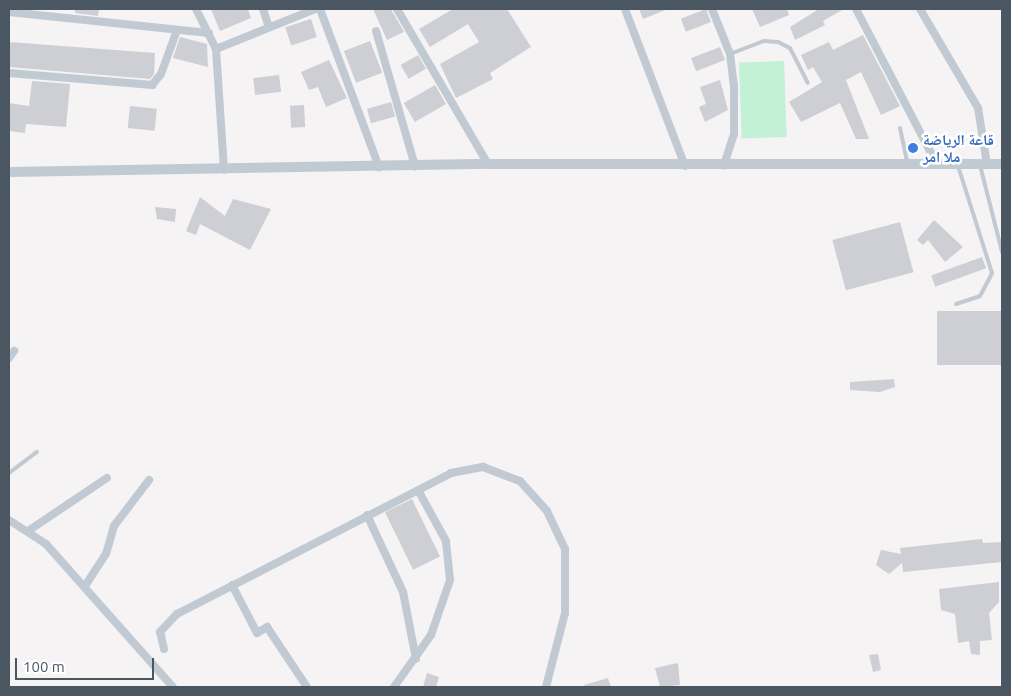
<!DOCTYPE html>
<meta charset="utf-8">
<style>
body{margin:0}
#map{position:relative;width:1011px;height:696px;overflow:hidden;background:#f5f3f3;font-family:Ubuntu,"Noto Naskh Arabic",sans-serif}
div>[style]{position:absolute}
[style*='--x']{left:calc(var(--x)*1px);top:calc(var(--y)*1px);width:calc(var(--w)*1px);rotate:calc(var(--a)*1deg)}
.green>*{inset:0;background:#c3f1d5;transform-origin:0 0}
.building>*{inset:0;background:#cdcfd5;transform-origin:0 0}
.service>*{height:4px;margin:-2px;padding:0 2px;transform-origin:2px;border-radius:2px;background:#c1cad2}
.minor>*{height:8px;margin:-4px;padding:0 4px;transform-origin:4px;border-radius:4px;background:#c1cad2}
.tertiary>*{height:10px;margin:-5px;padding:0 5px;transform-origin:5px;border-radius:5px;background:#c1cad2}
.dots>*{width:14px;height:14px;translate:-50% -50%;box-sizing:border-box;border:2px solid #fff;border-radius:50%}
span{translate:-50% -50%;white-space:nowrap;text-align:center;line-height:1.15;-webkit-text-stroke:5px #fff;paint-order:stroke}
.shop-label{font-size:15px;color:#366cbe;font-weight:700}
.left{translate:0 -50%;text-align:left}
.frame{position:absolute;inset:0;border:10px solid #4a5661;pointer-events:none}
.scale{position:absolute;left:15px;top:658px;width:139px;height:22px;box-sizing:border-box;border:2px solid #4a5661;border-top:0;padding-left:6px;font-size:15px;line-height:18px;white-space:nowrap;color:#4a5661;-webkit-text-stroke:4px #fff;paint-order:stroke}
</style>
<div id="map">
<div class="green">
<div style="left:784px;top:61px;width:76px;height:45px;rotate:88deg"></div>
</div>
<div class="building">
<div style="clip-path:polygon(75px 9px,99px 9px,98px 16px,75px 13px)"></div>
<div style="clip-path:polygon(211px 9px,248px 9px,251px 18px,220px 31px)"></div>
<div style="clip-path:polygon(373px 9px,391px 9px,404px 32px,387px 40px)"></div>
<div style="clip-path:polygon(453px 9px,507px 9px,531px 47px,490px 73px,493px 79px,456px 98px,440px 64px,479px 42px,468px 24px,430px 47px,419px 29px)"></div>
<div style="clip-path:polygon(639px 9px,668px 9px,643px 19px)"></div>
<div style="left:706px;top:9px;width:14px;height:27px;rotate:69deg"></div>
<div style="clip-path:polygon(752px 9px,787px 9px,789px 15px,760px 27px)"></div>
<div style="clip-path:polygon(819px 9px,844px 9px,823px 21px,825px 25px,795px 40px,790px 27px)"></div>
<div style="left:311px;top:19px;width:19px;height:27px;rotate:72deg"></div>
<div style="clip-path:polygon(863px 35px,900px 106px,881px 115px,861px 72px,846px 80px,869px 139px,856px 139px,840px 103px,801px 122px,789px 102px,822px 82px,813px 67px,808px 70px,801px 55px,829px 42px,833px 50px)"></div>
<div style="clip-path:polygon(180px 37px,207px 44px,208px 67px,173px 58px)"></div>
<div style="left:370px;top:41px;width:34px;height:28px;rotate:69deg"></div>
<div style="clip-path:polygon(9px 42px,155px 53px,154px 74px,150px 79px,9px 67px)"></div>
<div style="left:720px;top:47px;width:14px;height:31px;rotate:69deg"></div>
<div style="left:418px;top:55px;width:16px;height:20px;rotate:60deg"></div>
<div style="clip-path:polygon(329px 60px,347px 98px,326px 107px,318px 87px,309px 90px,301px 72px)"></div>
<div style="left:279px;top:75px;width:17px;height:26px;rotate:83deg"></div>
<div style="clip-path:polygon(720px 80px,728px 110px,705px 122px,699px 107px,706px 104px,700px 87px)"></div>
<div style="clip-path:polygon(32px 81px,70px 84px,66px 127px,26px 124px,25px 133px,9px 131px,9px 103px,29px 106px)"></div>
<div style="left:435px;top:85px;width:22px;height:36px;rotate:60deg"></div>
<div style="left:391px;top:102px;width:15px;height:25px;rotate:74deg"></div>
<div style="left:304px;top:105px;width:22px;height:14px;rotate:87deg"></div>
<div style="left:130px;top:106px;width:27px;height:22px;rotate:6deg"></div>
<div style="clip-path:polygon(200px 197px,225px 216px,233px 199px,271px 209px,250px 250px,200px 224px,196px 235px,186px 231px)"></div>
<div style="clip-path:polygon(155px 207px,176px 209px,175px 222px,157px 219px)"></div>
<div style="clip-path:polygon(934px 220px,963px 247px,945px 262px,928px 240px,923px 245px,917px 240px)"></div>
<div style="left:900px;top:222px;width:52px;height:70px;rotate:75deg"></div>
<div style="left:982px;top:257px;width:12px;height:54px;rotate:70deg"></div>
<div style="left:1002px;top:311px;width:54px;height:65px;rotate:90deg"></div>
<div style="clip-path:polygon(894px 379px,895px 387px,880px 392px,850px 390px,850px 382px)"></div>
<div style="left:412px;top:499px;width:64px;height:30px;rotate:64deg"></div>
<div style="clip-path:polygon(982px 539px,983px 543px,1002px 542px,1002px 562px,903px 572px,902px 563px,889px 574px,876px 565px,881px 550px,901px 554px,900px 548px)"></div>
<div style="clip-path:polygon(999px 582px,999px 602px,989px 613px,992px 640px,980px 641px,980px 655px,971px 654px,969px 641px,958px 643px,955px 614px,941px 610px,939px 589px)"></div>
<div style="clip-path:polygon(878px 654px,881px 670px,873px 672px,869px 655px)"></div>
<div style="clip-path:polygon(678px 663px,680px 685px,660px 687px,655px 668px)"></div>
<div style="clip-path:polygon(427px 673px,439px 677px,436px 687px,423px 687px)"></div>
<div style="clip-path:polygon(608px 678px,611px 687px,585px 687px,584px 685px)"></div>
</div>
<div class="service">
<div style="--x:730;--y:54;--w:36;--a:-21"></div>
<div style="--x:764;--y:41;--w:14;--a:4"></div>
<div style="--x:778;--y:42;--w:13;--a:27"></div>
<div style="--x:790;--y:48;--w:39;--a:63"></div>
<div style="--x:900;--y:128;--w:35;--a:78"></div>
<div style="--x:980;--y:165;--w:90;--a:75.8"></div>
<div style="--x:956;--y:304;--w:25;--a:-18"></div>
<div style="--x:980;--y:296;--w:26;--a:-62"></div>
<div style="--x:992;--y:273;--w:112;--a:-107.6"></div>
<div style="--x:9;--y:473;--w:35;--a:-37"></div>
</div>
<div class="minor">
<div style="--x:196;--y:9;--w:45;--a:63.4"></div>
<div style="--x:216;--y:49;--w:121;--a:86.2"></div>
<div style="--x:263;--y:9;--w:19;--a:72"></div>
<div style="--x:320;--y:9;--w:169;--a:69.5"></div>
<div style="--x:397;--y:9;--w:180;--a:59.6"></div>
<div style="--x:625;--y:9;--w:168;--a:69.1"></div>
<div style="--x:712;--y:9;--w:48;--a:68.2"></div>
<div style="--x:730;--y:54;--w:31;--a:83"></div>
<div style="--x:734;--y:85;--w:49;--a:90"></div>
<div style="--x:734;--y:134;--w:33;--a:108"></div>
<div style="--x:856;--y:9;--w:174;--a:62.5"></div>
<div style="--x:920;--y:9;--w:115;--a:59.6"></div>
<div style="--x:978;--y:108;--w:57;--a:80.9"></div>
<div style="--x:9;--y:12;--w:201;--a:6"></div>
<div style="--x:376;--y:31;--w:141;--a:73.9"></div>
<div style="--x:216;--y:49;--w:107;--a:-22"></div>
<div style="--x:9;--y:73;--w:144;--a:4.8"></div>
<div style="--x:152;--y:85;--w:14;--a:-51"></div>
<div style="--x:161;--y:74;--w:47;--a:-70"></div>
<div style="--x:9;--y:358;--w:9;--a:-54"></div>
<div style="--x:367;--y:515;--w:85;--a:64.9"></div>
<div style="--x:403;--y:592;--w:68;--a:79"></div>
<div style="--x:9;--y:520;--w:44;--a:33"></div>
<div style="--x:46;--y:544;--w:191;--a:48.4"></div>
<div style="--x:28;--y:531;--w:95;--a:-33.9"></div>
<div style="--x:232;--y:585;--w:54;--a:62.5"></div>
<div style="--x:257;--y:633;--w:12;--a:-31"></div>
<div style="--x:267;--y:627;--w:72;--a:56.3"></div>
<div style="--x:85;--y:586;--w:38;--a:-57"></div>
<div style="--x:106;--y:554;--w:29;--a:-74"></div>
<div style="--x:114;--y:526;--w:58;--a:-52.7"></div>
<div style="--x:164;--y:649;--w:17;--a:-103"></div>
<div style="--x:160;--y:632;--w:25;--a:-47"></div>
<div style="--x:177;--y:614;--w:308;--a:-27.2"></div>
<div style="--x:451;--y:473;--w:33;--a:-11"></div>
<div style="--x:483;--y:467;--w:40;--a:21"></div>
<div style="--x:520;--y:481;--w:40;--a:48"></div>
<div style="--x:547;--y:511;--w:42;--a:64.7"></div>
<div style="--x:565;--y:549;--w:64;--a:90"></div>
<div style="--x:565;--y:613;--w:76;--a:104.4"></div>
<div style="--x:394;--y:687;--w:64;--a:-54.6"></div>
<div style="--x:431;--y:635;--w:58;--a:-70.9"></div>
<div style="--x:450;--y:580;--w:39;--a:-96"></div>
<div style="--x:446;--y:541;--w:58;--a:-118.8"></div>
</div>
<div class="tertiary">
<div style="--x:9;--y:172;--w:479;--a:-1"></div>
<div style="--x:488;--y:164;--w:514;--a:0"></div>
</div>
<div class="dots">
<div style="left:913px;top:148px;background:#3f7fe0"></div>
</div>
<div class="shop-label">
<span class="left" style="left:923px;top:148px">قاعة الرياضة<br>ملا امر</span>
</div>
<div class="frame"></div>
<div class="scale">100 m</div>
</div>
